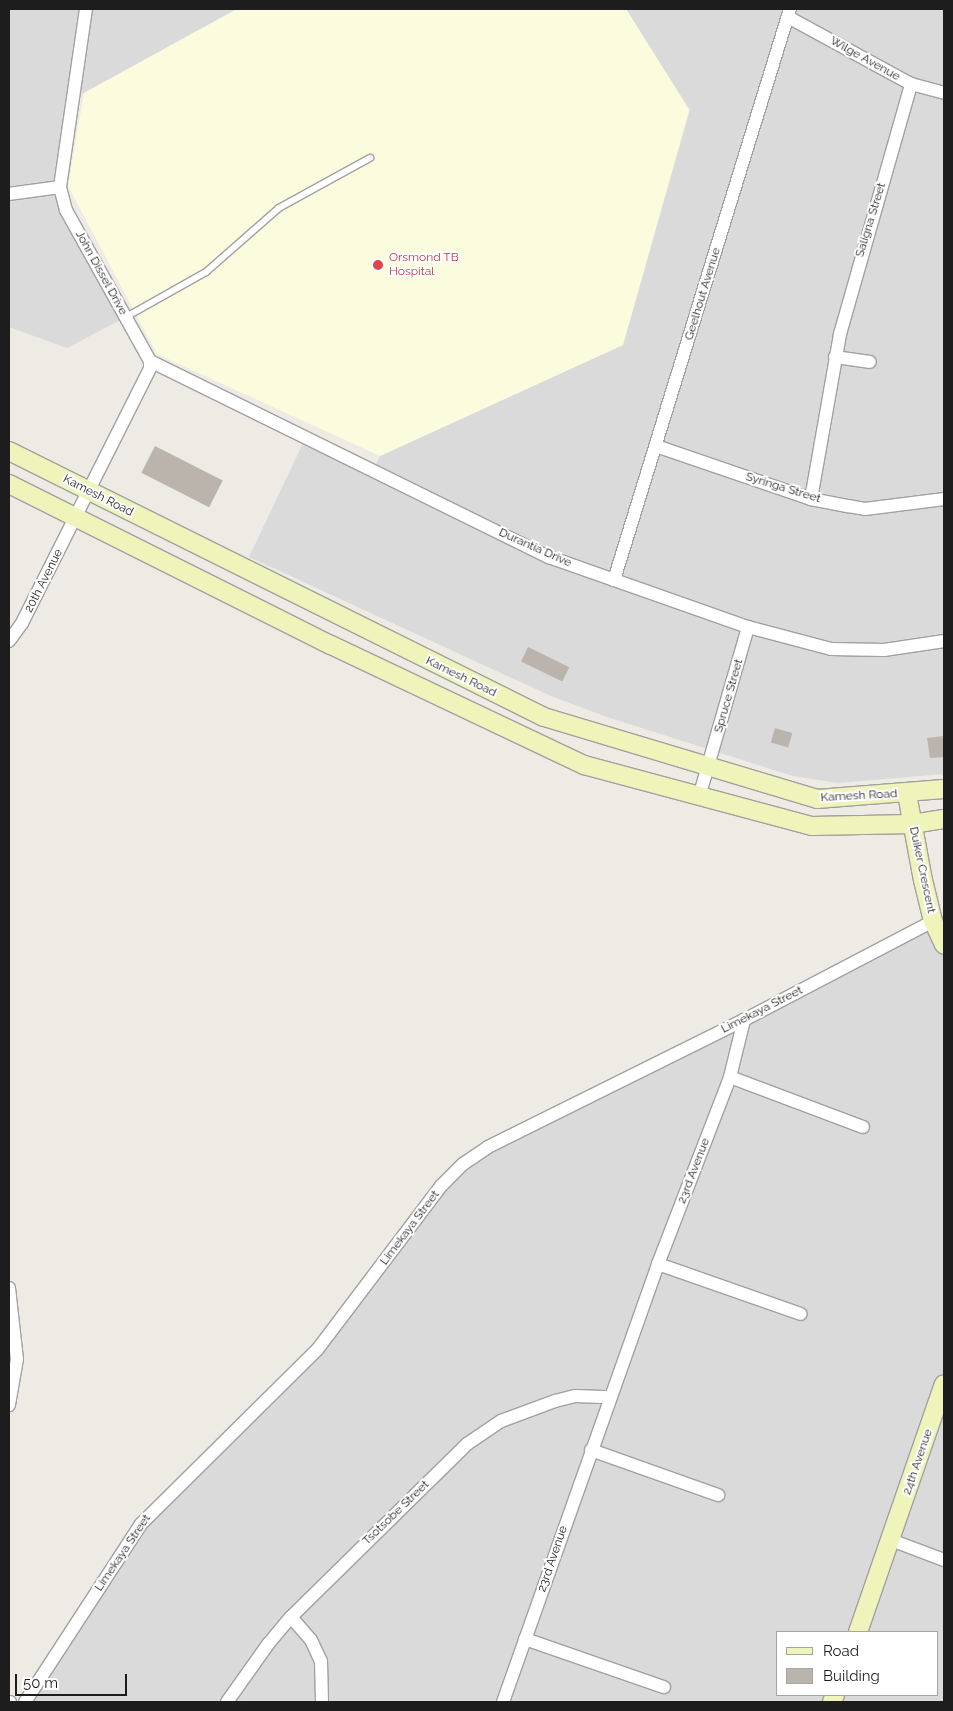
<!DOCTYPE html>
<style>
body{margin:0}
#map{position:relative;width:953px;height:1711px;overflow:hidden;background:#edebe4;font-family:Raleway,sans-serif}
div>[style]{position:absolute}
[style*='--x']{left:calc(var(--x)*1px);top:calc(var(--y)*1px);width:calc(var(--w)*1px);rotate:calc(var(--a)*1deg)}
.residential>*{inset:0;background:#dbdada}
.education>*{inset:0;background:#fbfcde}
.building>*{inset:0;background:#bab4ad;transform-origin:0 0}
.roads{filter:drop-shadow(1px 0 #a1a1a1) drop-shadow(-1px 0 #a1a1a1) drop-shadow(0 1px #a1a1a1) drop-shadow(0 -1px #a1a1a1)}
.lane>*{height:6px;margin:-3px;padding:0 3px;transform-origin:3px;border-radius:3px;background:#fff}
.street>*{height:12px;margin:-6px;padding:0 6px;transform-origin:6px;border-radius:6px;background:#fff}
.secondary>*{height:18px;margin:-9px;padding:0 9px;transform-origin:9px;border-radius:9px;background:#eff4bb}
.dots>*{width:14px;height:14px;translate:-50% -50%;box-sizing:border-box;border:2px solid #fff;border-radius:50%}
span{translate:-50% -50%;white-space:nowrap;text-align:center;line-height:1.15;-webkit-text-stroke:4px #fff;paint-order:stroke}
.street-label{font-size:12px;color:#1d1d1d}
.health-label{font-size:12px;color:#be3a42}
.left{translate:0 -50%;text-align:left}
.frame{position:absolute;inset:0;border:10px solid #1d1d1d;pointer-events:none}
.legend{position:absolute;left:776px;top:1631px;width:162px;height:65px;box-sizing:border-box;background:#fff;border:1px solid #a5a5a5;margin:0;padding:6px 9px;list-style:none;font-size:15px;color:#1d1d1d}
.legend li{display:flex;align-items:center;gap:10px;height:25px}
.legend b{width:25px;border:1px solid #a5a5a5}
.scale{position:absolute;left:15px;top:1674px;width:112px;height:22px;box-sizing:border-box;border:2px solid #1d1d1d;border-top:0;padding-left:6px;font-size:15px;line-height:18px;white-space:nowrap;color:#1d1d1d;-webkit-text-stroke:4px #fff;paint-order:stroke}
</style>
<div id="map">
<div class="residential">
<div style="clip-path:polygon(9px 9px,237px 9px,84px 93px,71px 97px,60px 187px,126px 317px,67px 348px,9px 327px)"></div>
<div style="clip-path:polygon(626px 9px,944px 9px,944px 774px,838px 783px,793px 776px,607px 717px,551px 696px,249px 557px,306px 437px,373px 470px,380px 456px,623px 345px,690px 110px)"></div>
<div style="clip-path:polygon(evenodd,933px 921px,944px 945px,944px 1702px,25px 1702px,151px 1512px,317px 1350px,475px 1154px,933px 921px,777px 1632px,937px 1632px,937px 1695px,777px 1695px,777px 1632px)"></div>
</div>
<div class="education">
<div style="clip-path:polygon(237px 9px,626px 9px,689px 110px,623px 345px,380px 456px,157px 354px,68px 186px,84px 93px)"></div>
</div>
<div class="building">
<div style="left:155px;top:446px;width:76px;height:30px;rotate:27deg"></div>
<div style="left:528px;top:647px;width:46px;height:16px;rotate:26deg"></div>
<div style="left:775px;top:728px;width:18px;height:15px;rotate:16deg"></div>
<div style="clip-path:polygon(944px 736px,944px 757px,930px 758px,927px 738px)"></div>
</div>
<div class="roads">
<div class="lane">
<div style="--x:126;--y:317;--w:92;--a:-29.4"></div>
<div style="--x:206;--y:272;--w:97;--a:-41.2"></div>
<div style="--x:279;--y:208;--w:104;--a:-28.8"></div>
</div>
<div class="street">
<div style="--x:788;--y:17;--w:140;--a:28.6"></div>
<div style="--x:911;--y:84;--w:34;--a:15"></div>
<div style="--x:9;--y:194;--w:51;--a:-7.8"></div>
<div style="--x:835;--y:357;--w:35;--a:8"></div>
<div style="--x:150;--y:361;--w:445;--a:26.2"></div>
<div style="--x:549;--y:557;--w:211;--a:19.4"></div>
<div style="--x:748;--y:627;--w:86;--a:14.8"></div>
<div style="--x:831;--y:649;--w:53;--a:1.1"></div>
<div style="--x:884;--y:650;--w:61;--a:-8.5"></div>
<div style="--x:656;--y:446;--w:164;--a:18.9"></div>
<div style="--x:811;--y:499;--w:38;--a:11"></div>
<div style="--x:848;--y:506;--w:17;--a:10"></div>
<div style="--x:865;--y:509;--w:80;--a:-7.2"></div>
<div style="--x:811;--y:499;--w:168;--a:-80"></div>
<div style="--x:840;--y:334;--w:260;--a:-74.1"></div>
<div style="--x:614;--y:580;--w:598;--a:-72.87"></div>
<div style="--x:9;--y:641;--w:22;--a:-54"></div>
<div style="--x:22;--y:623;--w:285;--a:-63.3"></div>
<div style="--x:150;--y:368;--w:7;--a:-90"></div>
<div style="--x:150;--y:361;--w:173;--a:-119.1"></div>
<div style="--x:66;--y:210;--w:24;--a:-105"></div>
<div style="--x:60;--y:187;--w:180;--a:-81.7"></div>
<div style="--x:699;--y:797;--w:177;--a:-73.9"></div>
<div style="--x:730;--y:1077;--w:142;--a:20.6"></div>
<div style="--x:658;--y:1264;--w:151;--a:19.3"></div>
<div style="--x:9;--y:1288;--w:71;--a:83.6"></div>
<div style="--x:17;--y:1359;--w:47;--a:99.9"></div>
<div style="--x:591;--y:1450;--w:135;--a:19.5"></div>
<div style="--x:891;--y:1540;--w:57;--a:20.7"></div>
<div style="--x:291;--y:1617;--w:30;--a:49"></div>
<div style="--x:311;--y:1640;--w:23;--a:65"></div>
<div style="--x:321;--y:1661;--w:41;--a:88.6"></div>
<div style="--x:525;--y:1639;--w:147;--a:19.1"></div>
<div style="--x:9;--y:1702;--w:1;--a:0"></div>
<div style="--x:25;--y:1702;--w:212;--a:-56.9"></div>
<div style="--x:141;--y:1524;--w:247;--a:-44.7"></div>
<div style="--x:317;--y:1350;--w:206;--a:-52.9"></div>
<div style="--x:441;--y:1186;--w:31;--a:-45"></div>
<div style="--x:463;--y:1164;--w:30;--a:-34"></div>
<div style="--x:488;--y:1147;--w:286;--a:-26.4"></div>
<div style="--x:744;--y:1020;--w:213;--a:-27.6"></div>
<div style="--x:227;--y:1702;--w:72;--a:-54.6"></div>
<div style="--x:269;--y:1643;--w:34;--a:-50"></div>
<div style="--x:291;--y:1617;--w:247;--a:-44.5"></div>
<div style="--x:467;--y:1444;--w:41;--a:-34.1"></div>
<div style="--x:501;--y:1421;--w:58;--a:-20.3"></div>
<div style="--x:555;--y:1401;--w:21;--a:-14"></div>
<div style="--x:575;--y:1396;--w:35;--a:2"></div>
<div style="--x:503;--y:1702;--w:465;--a:-70.5"></div>
<div style="--x:658;--y:1264;--w:200;--a:-68.9"></div>
<div style="--x:730;--y:1077;--w:59;--a:-76.2"></div>
</div>
<div class="secondary">
<div style="--x:9;--y:451;--w:597;--a:26.44"></div>
<div style="--x:544;--y:717;--w:285;--a:16.7"></div>
<div style="--x:817;--y:799;--w:127;--a:-4.5"></div>
<div style="--x:9;--y:484;--w:360;--a:26.6"></div>
<div style="--x:331;--y:645;--w:280;--a:25.4"></div>
<div style="--x:584;--y:765;--w:236;--a:15"></div>
<div style="--x:812;--y:826;--w:100;--a:-1.1"></div>
<div style="--x:912;--y:824;--w:32;--a:-9"></div>
<div style="--x:907;--y:794;--w:87;--a:79.5"></div>
<div style="--x:923;--y:880;--w:42;--a:76.3"></div>
<div style="--x:933;--y:921;--w:26;--a:65"></div>
<div style="--x:858;--y:1632;--w:262;--a:-70.9"></div>
<div style="--x:832;--y:1702;--w:8;--a:-67"></div>
</div>
</div>
<div class="dots">
<div style="left:378px;top:265px;background:#e0444e"></div>
</div>
<div class="street-label">
<span style="left:865px;top:59px;rotate:29deg">Wilge Avenue</span>
<span style="left:871px;top:220px;rotate:-73deg">Saligna Street</span>
<span style="left:101px;top:273px;rotate:61deg">John Dissel Drive</span>
<span style="left:703px;top:294px;rotate:-73deg">Geelhout Avenue</span>
<span style="left:783px;top:488px;rotate:17deg">Syringa Street</span>
<span style="left:98px;top:496px;rotate:27deg">Kamesh Road</span>
<span style="left:535px;top:548px;rotate:24deg">Durantia Drive</span>
<span style="left:44px;top:581px;rotate:-63deg">20th Avenue</span>
<span style="left:461px;top:677px;rotate:26deg">Kamesh Road</span>
<span style="left:729px;top:696px;rotate:-74deg">Spruce Street</span>
<span style="left:859px;top:796px;rotate:-3deg">Kamesh Road</span>
<span style="left:922px;top:870px;rotate:78deg">Duiker Crescent</span>
<span style="left:762px;top:1010px;rotate:-27deg">Limekaya Street</span>
<span style="left:694px;top:1171px;rotate:-69deg">23rd Avenue</span>
<span style="left:410px;top:1228px;rotate:-53deg">Limekaya Street</span>
<span style="left:918px;top:1462px;rotate:-71deg">24th Avenue</span>
<span style="left:396px;top:1513px;rotate:-44deg">Tsotsobe Street</span>
<span style="left:123px;top:1553px;rotate:-56deg">Limekaya Street</span>
<span style="left:553px;top:1559px;rotate:-71deg">23rd Avenue</span>
</div>
<div class="health-label">
<span class="left" style="left:389px;top:265px">Orsmond TB<br>Hospital</span>
</div>
<div class="frame"></div>
<ul class="legend">
<li><b style="height:6px;background:#eff4bb"></b>Road</li>
<li><b style="height:14px;background:#bab4ad"></b>Building</li>
</ul>
<div class="scale">50 m</div>
</div>
